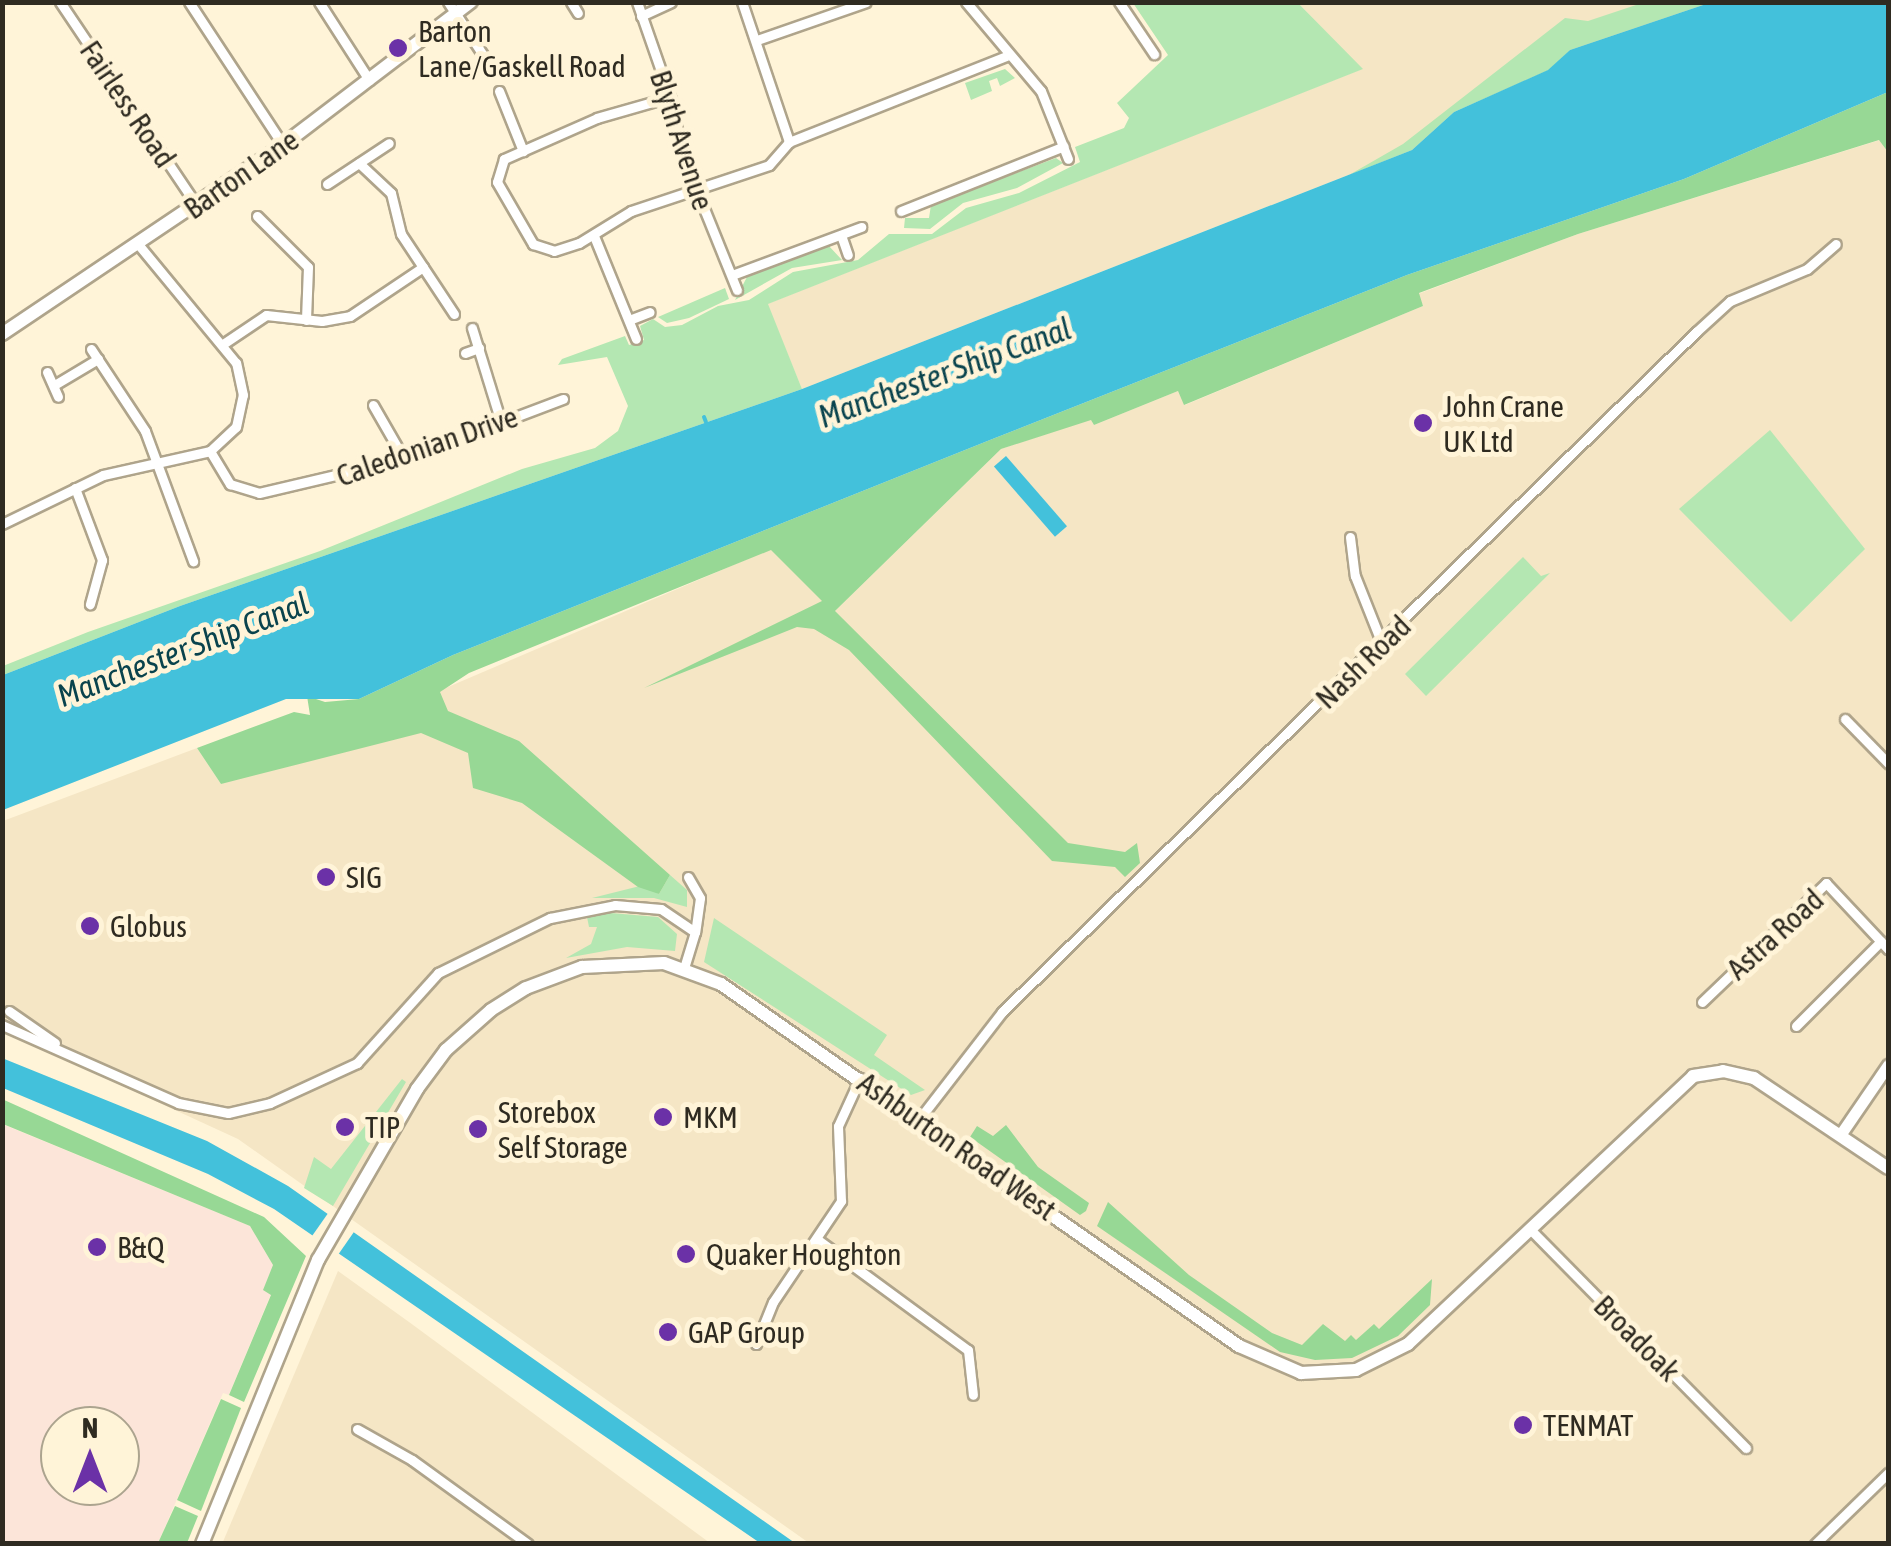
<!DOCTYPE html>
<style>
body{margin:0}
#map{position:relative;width:1891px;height:1546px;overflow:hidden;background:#fff4d8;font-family:"Asap Condensed",sans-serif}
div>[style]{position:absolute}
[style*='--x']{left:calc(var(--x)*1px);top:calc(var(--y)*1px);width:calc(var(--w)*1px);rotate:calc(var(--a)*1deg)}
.commercial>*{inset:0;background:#fce5d9}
.built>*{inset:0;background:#f5e6c5}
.green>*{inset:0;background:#b4e7b2}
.forest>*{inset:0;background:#97d895}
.water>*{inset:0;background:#43c1db;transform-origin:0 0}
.pier>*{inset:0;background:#fff4d8;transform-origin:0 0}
.stream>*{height:4px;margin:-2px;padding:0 2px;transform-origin:2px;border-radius:2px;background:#43c1db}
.roads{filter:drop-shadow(2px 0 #afa48b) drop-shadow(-2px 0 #afa48b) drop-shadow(0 2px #afa48b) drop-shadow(0 -2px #afa48b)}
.minor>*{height:9px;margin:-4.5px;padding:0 4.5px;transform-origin:4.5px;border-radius:4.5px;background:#fff}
.tertiary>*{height:11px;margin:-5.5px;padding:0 5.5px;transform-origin:5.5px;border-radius:5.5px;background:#fff}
.secondary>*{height:12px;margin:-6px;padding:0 6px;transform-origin:6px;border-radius:6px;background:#fff}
.dots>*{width:28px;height:28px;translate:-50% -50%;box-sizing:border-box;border:5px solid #fff4d8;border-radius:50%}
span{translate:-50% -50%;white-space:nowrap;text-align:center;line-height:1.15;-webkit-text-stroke:10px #fff4d8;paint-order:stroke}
.poi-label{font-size:30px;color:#2f2b21}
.left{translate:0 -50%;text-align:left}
.street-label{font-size:30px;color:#2f2b21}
.water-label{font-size:32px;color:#09434d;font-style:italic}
.frame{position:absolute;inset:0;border:5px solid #2f2b21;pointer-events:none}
.north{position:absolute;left:40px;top:1406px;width:100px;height:100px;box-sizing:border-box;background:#fff4d8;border:2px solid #aca48f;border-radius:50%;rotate:0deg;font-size:28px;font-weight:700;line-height:40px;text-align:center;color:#2f2b21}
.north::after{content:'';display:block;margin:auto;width:35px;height:45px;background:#6b31a7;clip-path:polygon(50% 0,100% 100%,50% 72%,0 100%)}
</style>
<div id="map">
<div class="commercial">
<div style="clip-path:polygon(evenodd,2px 1124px,250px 1226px,273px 1265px,264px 1289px,271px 1294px,233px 1385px,229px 1395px,223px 1393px,158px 1543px,3px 1543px,2px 1124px,60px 1426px,120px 1426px,120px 1486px,60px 1486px,60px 1426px)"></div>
</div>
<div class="built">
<div style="clip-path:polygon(1298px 3px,1709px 3px,1582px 50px,1454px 112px,1412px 150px,802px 389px,767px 304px,1362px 69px)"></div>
<div style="clip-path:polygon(1880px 140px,1888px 152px,1888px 1543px,809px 1543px,238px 1139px,3px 1031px,3px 821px,197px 748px,221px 784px,771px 549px,835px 611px,1001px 449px,1091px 419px,1094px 425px,1178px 391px,1185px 405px,1423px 306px,1418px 294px,1578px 234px)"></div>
<div style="clip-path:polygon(338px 1271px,409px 1322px,710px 1543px,222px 1544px)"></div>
</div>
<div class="green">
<div style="clip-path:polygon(1133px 3px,1298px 3px,1363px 69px,768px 304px,802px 389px,180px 606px,3px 675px,3px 666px,88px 632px,320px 551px,522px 469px,595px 448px,618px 431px,628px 406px,607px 357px,558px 365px,562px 359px,625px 336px,629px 345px,644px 340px,640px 326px,653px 319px,665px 327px,682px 325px,718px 306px,749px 300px,793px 272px,858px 260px,889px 234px,932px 234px,966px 208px,1019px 193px,1080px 162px,1075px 147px,1124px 128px,1129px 118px,1117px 103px,1168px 55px)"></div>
<div style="clip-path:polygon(1642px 3px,1709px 3px,1570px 50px,1549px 70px,1454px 112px,1412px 150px,1349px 175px,1403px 144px,1565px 18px,1588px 21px)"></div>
<div style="clip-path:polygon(1005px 69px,1015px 78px,1000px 86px,997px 78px,989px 81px,992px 91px,971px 100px,965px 83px)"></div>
<div style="clip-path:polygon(1056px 158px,1063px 163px,1017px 188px,963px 203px,930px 229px,904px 228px,905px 218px,929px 218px,931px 205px)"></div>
<div style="clip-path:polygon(828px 245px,842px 260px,792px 268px,735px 300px,747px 277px)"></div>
<div style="clip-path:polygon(725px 288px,729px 299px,689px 318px,667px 323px,658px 317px)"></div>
<div style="clip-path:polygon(1770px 430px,1865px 549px,1791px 622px,1679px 509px)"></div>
<div style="clip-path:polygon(1523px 557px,1541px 576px,1550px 573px,1426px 696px,1405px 674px)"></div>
<div style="clip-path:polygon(670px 875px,687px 890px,687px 907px,654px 898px,592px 898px,644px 885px,659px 894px)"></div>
<div style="clip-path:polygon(599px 912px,658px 917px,677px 934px,675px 951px,627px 947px,566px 958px,591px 944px,597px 927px,589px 927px,587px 917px,554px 923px)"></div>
<div style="clip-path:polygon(714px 918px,887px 1035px,874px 1055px,925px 1090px,911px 1095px,704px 962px)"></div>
<div style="clip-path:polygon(402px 1079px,406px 1082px,333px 1206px,304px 1188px,314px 1157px,331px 1169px)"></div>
</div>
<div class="forest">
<div style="clip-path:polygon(1888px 92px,1888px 152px,1879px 140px,1578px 234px,1419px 293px,1423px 306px,1184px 405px,1178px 391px,1094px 425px,1091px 420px,1001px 449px,835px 611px,1068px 843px,1125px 852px,1137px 843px,1140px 863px,1125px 877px,1115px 867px,1052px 861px,849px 650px,814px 629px,797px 627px,644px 688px,822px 601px,771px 550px,469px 673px,440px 692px,448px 711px,519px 741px,670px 875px,659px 894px,638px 887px,522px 803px,473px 788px,468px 753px,421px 733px,221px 784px,197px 748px,294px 712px,310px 715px,307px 696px,325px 702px,359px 699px,453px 655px,995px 438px,1407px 275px,1684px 179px)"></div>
<div style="clip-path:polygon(2px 1099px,264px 1217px,306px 1256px,244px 1402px,229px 1395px,271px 1295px,263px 1290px,273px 1265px,250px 1226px,3px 1124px)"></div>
<div style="clip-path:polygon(1006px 1125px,1038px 1167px,1089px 1203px,1086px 1211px,1080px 1215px,970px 1137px,977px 1126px,993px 1136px)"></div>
<div style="clip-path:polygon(1108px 1202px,1189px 1275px,1272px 1333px,1302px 1345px,1323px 1324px,1345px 1341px,1351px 1335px,1356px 1340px,1374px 1324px,1379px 1329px,1432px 1279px,1430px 1305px,1398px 1336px,1352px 1358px,1315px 1360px,1280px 1352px,1097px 1226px)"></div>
<div style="clip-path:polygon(221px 1399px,241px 1408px,201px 1511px,177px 1500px)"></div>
<div style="clip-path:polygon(175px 1506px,198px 1516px,187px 1543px,158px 1543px)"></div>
</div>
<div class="water">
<div style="clip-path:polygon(1709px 3px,1888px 3px,1888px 92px,1684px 179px,1407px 275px,995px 438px,453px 655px,359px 699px,286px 699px,3px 810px,3px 675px,180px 606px,802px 389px,1412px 150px,1454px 112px,1548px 70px,1570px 50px)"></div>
<div style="left:1006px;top:456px;width:93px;height:16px;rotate:49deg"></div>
<div style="clip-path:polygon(2px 1058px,207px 1141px,288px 1186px,795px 1543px,760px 1543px,274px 1209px,208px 1174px,3px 1088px)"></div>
</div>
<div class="pier">
<div style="left:331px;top:1209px;width:32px;height:37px;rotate:35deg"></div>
</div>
<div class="stream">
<div style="--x:704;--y:417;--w:5;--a:68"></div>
</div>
<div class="roads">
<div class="minor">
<div style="--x:60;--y:2;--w:246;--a:56.1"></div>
<div style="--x:189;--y:2;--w:171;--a:56.7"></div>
<div style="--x:319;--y:2;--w:93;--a:57.3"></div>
<div style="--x:448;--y:2;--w:85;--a:56.5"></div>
<div style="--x:571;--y:2;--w:13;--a:58"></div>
<div style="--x:637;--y:2;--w:112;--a:70.8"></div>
<div style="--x:674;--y:108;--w:41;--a:81.7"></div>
<div style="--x:680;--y:149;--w:152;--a:68"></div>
<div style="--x:742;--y:2;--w:148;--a:71.4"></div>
<div style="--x:966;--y:2;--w:116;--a:49.9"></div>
<div style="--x:1041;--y:91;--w:73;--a:68.3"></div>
<div style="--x:1119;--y:2;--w:63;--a:56.1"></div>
<div style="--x:641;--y:16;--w:33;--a:-25"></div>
<div style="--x:757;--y:40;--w:115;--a:-19.2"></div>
<div style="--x:499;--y:91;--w:65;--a:68.2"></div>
<div style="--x:670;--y:97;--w:76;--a:164"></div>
<div style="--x:597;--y:118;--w:102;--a:156.2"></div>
<div style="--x:504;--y:159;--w:24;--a:107"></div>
<div style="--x:497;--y:182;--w:72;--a:59.9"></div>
<div style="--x:533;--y:244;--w:22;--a:18"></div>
<div style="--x:554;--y:251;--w:26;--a:-18"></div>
<div style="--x:579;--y:243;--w:61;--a:-31.6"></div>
<div style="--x:631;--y:211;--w:145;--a:-18.4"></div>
<div style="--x:769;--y:165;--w:30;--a:-49"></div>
<div style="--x:789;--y:142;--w:233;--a:-21.6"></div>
<div style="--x:359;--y:163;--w:44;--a:43.2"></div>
<div style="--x:391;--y:193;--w:42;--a:76.3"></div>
<div style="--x:401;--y:234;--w:96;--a:56.5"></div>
<div style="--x:327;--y:184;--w:74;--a:-33.5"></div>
<div style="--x:901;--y:211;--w:175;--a:-21.7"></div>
<div style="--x:257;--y:216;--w:72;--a:45"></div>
<div style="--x:308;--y:267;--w:53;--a:92.2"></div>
<div style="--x:841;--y:235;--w:21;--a:71"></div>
<div style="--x:594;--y:236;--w:111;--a:67.8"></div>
<div style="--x:732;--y:275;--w:138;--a:-20.4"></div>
<div style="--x:629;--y:320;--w:22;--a:-21"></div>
<div style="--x:472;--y:328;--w:98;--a:72.9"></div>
<div style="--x:223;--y:344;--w:52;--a:-34"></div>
<div style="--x:266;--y:315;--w:56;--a:6.1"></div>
<div style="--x:322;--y:321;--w:28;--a:-10"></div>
<div style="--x:350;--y:316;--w:88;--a:-33.9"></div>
<div style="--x:91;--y:349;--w:98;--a:56.6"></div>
<div style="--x:145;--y:431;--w:139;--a:69.7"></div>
<div style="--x:465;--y:353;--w:15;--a:-20"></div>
<div style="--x:47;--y:372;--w:27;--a:66"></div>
<div style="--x:56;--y:384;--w:49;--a:-30.8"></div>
<div style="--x:373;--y:405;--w:62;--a:60.1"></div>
<div style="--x:210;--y:451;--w:39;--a:59"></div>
<div style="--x:230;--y:484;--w:30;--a:17"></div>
<div style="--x:259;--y:493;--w:149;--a:-13.2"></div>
<div style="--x:404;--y:459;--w:170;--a:-20.7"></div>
<div style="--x:75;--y:488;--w:77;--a:69.4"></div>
<div style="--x:102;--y:560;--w:46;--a:105.3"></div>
<div style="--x:2;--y:524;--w:112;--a:-25.9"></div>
<div style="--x:103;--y:475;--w:110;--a:-12.6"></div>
<div style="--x:210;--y:451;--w:35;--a:-43"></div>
<div style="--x:236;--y:427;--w:33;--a:-78"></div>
<div style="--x:243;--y:395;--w:33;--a:-102"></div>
<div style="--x:236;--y:363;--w:154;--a:-129.5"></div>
<div style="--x:1350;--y:537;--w:39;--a:83"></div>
<div style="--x:1355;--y:576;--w:73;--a:68.3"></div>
<div style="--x:1845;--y:719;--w:62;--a:45.7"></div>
<div style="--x:688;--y:877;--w:24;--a:60"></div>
<div style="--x:700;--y:898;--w:34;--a:98"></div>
<div style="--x:1702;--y:1002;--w:172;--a:-43.8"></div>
<div style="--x:1826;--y:883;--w:91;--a:46.8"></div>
<div style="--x:9;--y:1011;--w:56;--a:34.8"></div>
<div style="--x:2;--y:1025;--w:193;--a:23.9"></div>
<div style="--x:178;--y:1103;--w:51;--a:11.3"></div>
<div style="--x:228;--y:1113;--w:43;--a:-13.4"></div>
<div style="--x:270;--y:1103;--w:96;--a:-24.7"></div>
<div style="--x:357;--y:1063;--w:121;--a:-48"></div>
<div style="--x:438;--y:973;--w:125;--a:-26.2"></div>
<div style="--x:550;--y:918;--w:66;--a:-11.3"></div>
<div style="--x:615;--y:905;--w:46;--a:5"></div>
<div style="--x:661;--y:909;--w:41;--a:34.1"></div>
<div style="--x:695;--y:932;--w:38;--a:107"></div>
<div style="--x:1796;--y:1026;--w:120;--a:-45"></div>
<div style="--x:920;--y:1118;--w:134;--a:-52.3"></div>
<div style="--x:1002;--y:1012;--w:972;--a:-44.42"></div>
<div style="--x:1696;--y:332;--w:46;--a:-42.4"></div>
<div style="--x:1730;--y:301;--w:83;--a:-22.6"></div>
<div style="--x:1807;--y:269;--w:38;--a:-41"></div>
<div style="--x:1529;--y:1228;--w:309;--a:45.4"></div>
<div style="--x:818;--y:1240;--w:186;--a:36.3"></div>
<div style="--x:968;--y:1350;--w:45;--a:83.7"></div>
<div style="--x:756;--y:1344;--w:45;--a:-68"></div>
<div style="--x:773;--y:1302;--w:122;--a:-56"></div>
<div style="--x:841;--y:1201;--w:75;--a:-92.3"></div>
<div style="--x:838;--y:1126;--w:53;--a:-65.4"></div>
<div style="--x:357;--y:1429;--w:63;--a:29.4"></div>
<div style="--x:412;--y:1460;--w:143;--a:35.9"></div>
<div style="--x:1815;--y:1544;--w:102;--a:-44.2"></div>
</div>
<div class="tertiary">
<div style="--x:1840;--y:1135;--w:85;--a:-55.6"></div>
</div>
<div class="secondary">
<div style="--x:2;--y:334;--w:339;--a:-33.9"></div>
<div style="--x:283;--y:145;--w:236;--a:-37.3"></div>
<div style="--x:202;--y:1544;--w:307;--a:-67.8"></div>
<div style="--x:318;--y:1260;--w:198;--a:-59.9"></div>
<div style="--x:417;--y:1089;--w:49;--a:-53.4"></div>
<div style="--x:446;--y:1050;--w:60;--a:-41.6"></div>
<div style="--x:491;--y:1010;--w:41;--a:-32.2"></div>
<div style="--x:526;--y:988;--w:60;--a:-20.6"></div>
<div style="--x:582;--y:967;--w:82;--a:-2.8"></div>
<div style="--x:664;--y:963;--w:61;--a:20.2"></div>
<div style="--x:721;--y:984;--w:632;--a:34.95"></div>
<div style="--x:1239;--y:1346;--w:68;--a:23.5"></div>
<div style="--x:1301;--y:1373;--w:55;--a:-3.1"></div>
<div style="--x:1356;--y:1370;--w:58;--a:-26.6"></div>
<div style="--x:1408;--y:1344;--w:391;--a:-43.2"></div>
<div style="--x:1693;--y:1076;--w:30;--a:-9"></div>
<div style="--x:1723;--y:1071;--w:32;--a:13"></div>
<div style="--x:1754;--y:1078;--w:161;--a:33.9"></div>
</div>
</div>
<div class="dots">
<div style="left:398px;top:48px;background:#6b31a7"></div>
<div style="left:1423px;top:423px;background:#6b31a7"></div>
<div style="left:326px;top:877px;background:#6b31a7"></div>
<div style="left:90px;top:926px;background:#6b31a7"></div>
<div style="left:663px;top:1117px;background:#6b31a7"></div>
<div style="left:345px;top:1127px;background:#6b31a7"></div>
<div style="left:478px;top:1129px;background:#6b31a7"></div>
<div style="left:97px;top:1247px;background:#6b31a7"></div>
<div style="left:686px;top:1254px;background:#6b31a7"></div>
<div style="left:668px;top:1332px;background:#6b31a7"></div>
<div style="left:1523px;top:1425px;background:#6b31a7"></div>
</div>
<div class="poi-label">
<span class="left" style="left:418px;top:48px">Barton<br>Lane/Gaskell Road</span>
<span class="left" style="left:1443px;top:423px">John Crane<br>UK Ltd</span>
<span class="left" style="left:346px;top:877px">SIG</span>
<span class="left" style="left:110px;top:926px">Globus</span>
<span class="left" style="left:498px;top:1129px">Storebox<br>Self Storage</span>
<span class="left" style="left:683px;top:1117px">MKM</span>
<span class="left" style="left:365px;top:1127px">TIP</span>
<span class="left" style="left:117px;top:1247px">B&amp;Q</span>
<span class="left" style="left:706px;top:1254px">Quaker Houghton</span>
<span class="left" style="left:688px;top:1332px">GAP Group</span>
<span class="left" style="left:1543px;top:1425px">TENMAT</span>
</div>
<div class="street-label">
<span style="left:128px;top:104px;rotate:56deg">Fairless Road</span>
<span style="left:682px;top:140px;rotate:72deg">Blyth Avenue</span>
<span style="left:241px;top:174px;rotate:-35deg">Barton Lane</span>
<span style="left:427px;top:446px;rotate:-19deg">Caledonian Drive</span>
<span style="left:1363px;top:662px;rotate:-44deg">Nash Road</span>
<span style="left:1775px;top:934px;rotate:-42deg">Astra Road</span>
<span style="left:957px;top:1146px;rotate:35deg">Ashburton Road West</span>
<span style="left:1637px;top:1338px;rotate:45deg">Broadoak</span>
</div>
<div class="water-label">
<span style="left:945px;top:373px;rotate:-20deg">Manchester Ship Canal</span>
<span style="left:183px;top:650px;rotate:-21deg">Manchester Ship Canal</span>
</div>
<div class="frame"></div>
<div class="north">N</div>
</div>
